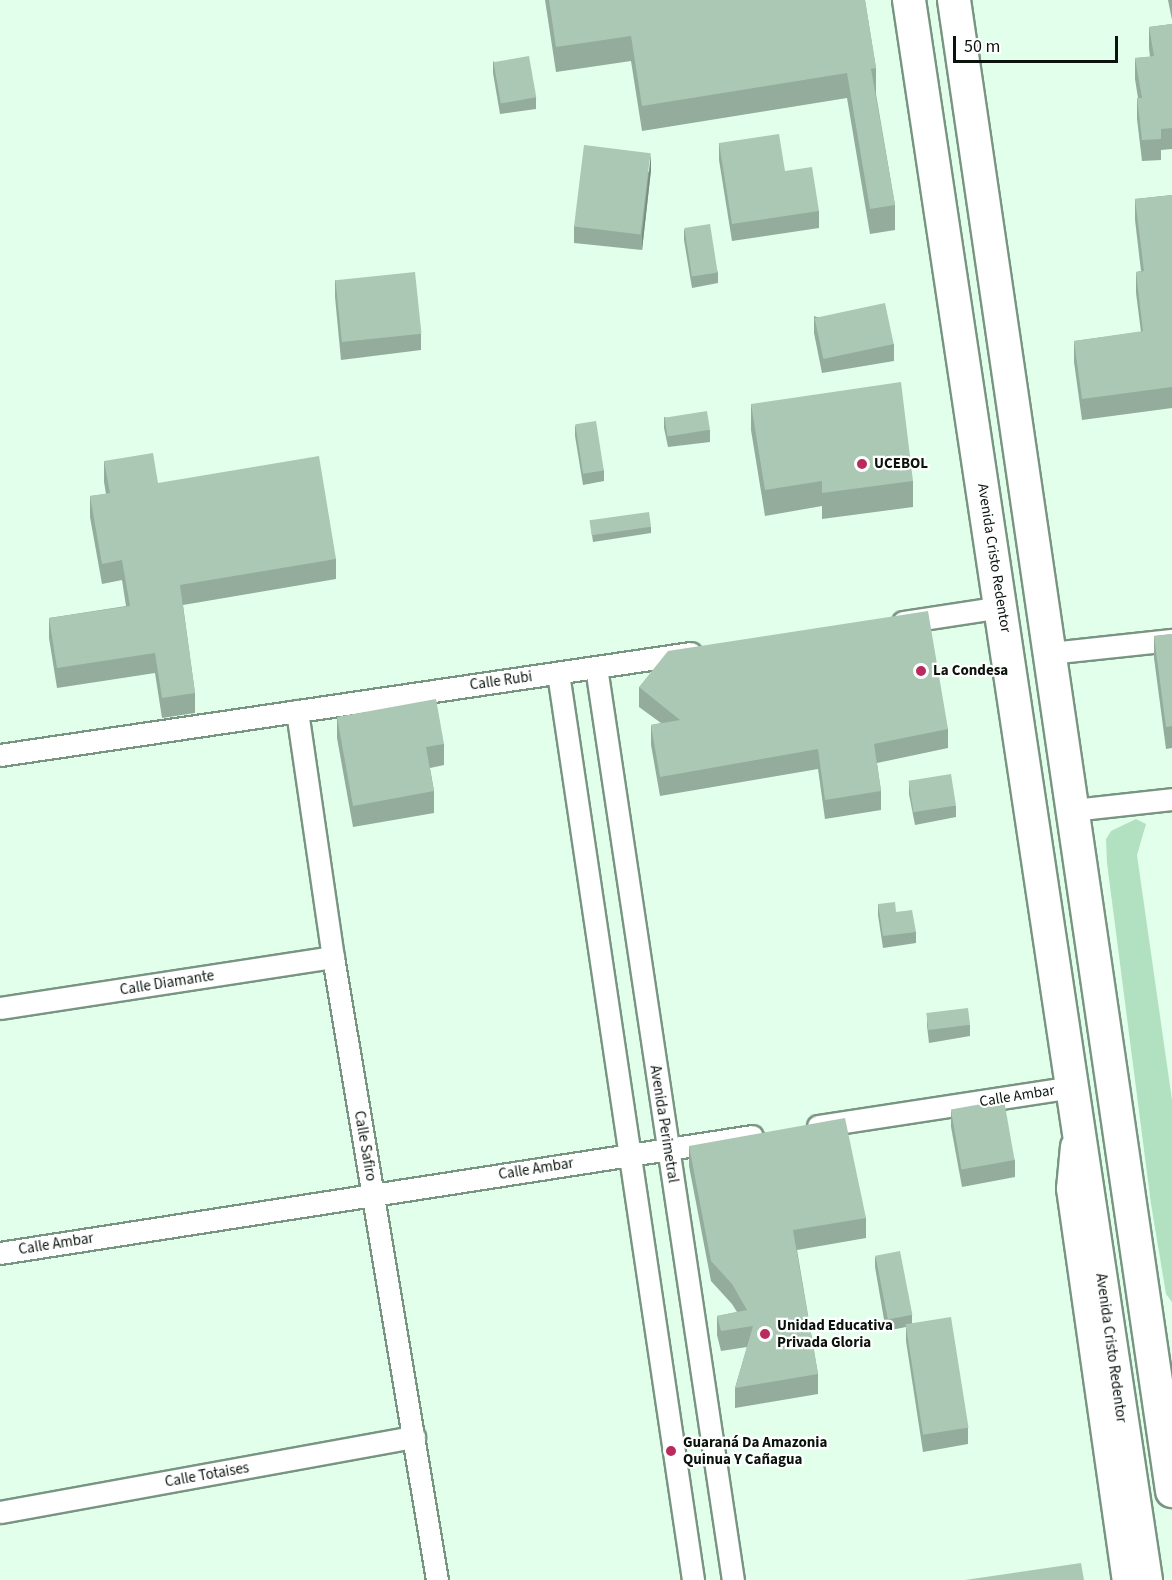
<!DOCTYPE html>
<meta charset="utf-8">
<style>
body{margin:0}
#map{position:relative;width:1172px;height:1580px;overflow:hidden;background:#e1ffea;font-family:"Source Sans 3",sans-serif}
div>[style]{position:absolute}
[style*='--x']{left:calc(var(--x)*1px);top:calc(var(--y)*1px);width:calc(var(--w)*1px);rotate:calc(var(--a)*1deg)}
.green>*{inset:0;background:#b2e1c1}
.roads{filter:drop-shadow(2px 0 #799582) drop-shadow(-2px 0 #799582) drop-shadow(0 2px #799582) drop-shadow(0 -2px #799582)}
.minor>*{height:21px;margin:-10.5px;padding:0 10.5px;transform-origin:10.5px;border-radius:10.5px;background:#fff}
.major>*{height:27px;margin:-13.5px;padding:0 13.5px;transform-origin:13.5px;border-radius:13.5px;background:#fff}
.highway>*{height:32px;margin:-16px;padding:0 16px;transform-origin:16px;border-radius:16px;background:#fff}
.wall>*{inset:0;background:#93ac9b}
.shaded-wall>*{inset:0;background:#788c7e}
.building>*{inset:0;background:#abc8b4;transform-origin:0 0}
.dots>*{width:16px;height:16px;translate:-50% -50%;box-sizing:border-box;border:3px solid #fff;border-radius:50%}
span{translate:-50% -50%;white-space:nowrap;text-align:center;line-height:1.15;-webkit-text-stroke:4.5px #fff;paint-order:stroke}
.poi-label{font-size:15px;color:#0a140d;font-weight:700}
.left{translate:0 -50%;text-align:left}
.street-label{font-size:15px;color:#0a140d}
.scale{position:absolute;left:953px;top:36px;width:165px;height:27px;box-sizing:border-box;border:3px solid #0a140d;border-top:0;padding-left:8px;font-size:18px;line-height:21px;white-space:nowrap;color:#0a140d;-webkit-text-stroke:4px #fff;paint-order:stroke}
</style>
<div id="map">
<div class="green">
<div style="clip-path:polygon(1136px 819px,1146px 824px,1137px 855px,1172px 1100px,1172px 1302px,1166px 1294px,1151px 1204px,1107px 863px,1106px 839px,1111px 831px)"></div>
</div>
<div class="roads">
<div class="minor">
<div style="--x:903;--y:622;--w:100;--a:-8.6"></div>
<div style="--x:1050;--y:653;--w:123;--a:-6.1"></div>
<div style="--x:596;--y:667;--w:923;--a:81.47"></div>
<div style="--x:558;--y:673;--w:917;--a:81.53"></div>
<div style="--x:297;--y:711;--w:249;--a:81.7"></div>
<div style="--x:333;--y:957;--w:632;--a:80.52"></div>
<div style="--x:0;--y:755;--w:698;--a:-8.4"></div>
<div style="--x:1073;--y:810;--w:100;--a:-6.3"></div>
<div style="--x:0;--y:1008;--w:337;--a:-8.7"></div>
<div style="--x:818;--y:1126;--w:258;--a:-8.7"></div>
<div style="--x:0;--y:1253;--w:761;--a:-8.84"></div>
<div style="--x:0;--y:1512;--w:421;--a:-10.3"></div>
</div>
<div class="major">
<div style="--x:1074;--y:1146;--w:42;--a:95.4"></div>
<div style="--x:1070;--y:1188;--w:396;--a:81.9"></div>
</div>
<div class="highway">
<div style="--x:909;--y:0;--w:1598;--a:81.47"></div>
<div style="--x:954;--y:0;--w:1507;--a:81.68"></div>
</div>
</div>
<div class="wall">
<div style="clip-path:polygon(545px 0,865px 0,876px 68px,876px 94px,895px 205px,895px 230px,870px 234px,847px 98px,642px 131px,631px 61px,556px 72px)"></div>
<div style="clip-path:polygon(1168px 0,1172px 0,1172px 20px)"></div>
<div style="clip-path:polygon(1172px 24px,1172px 149px,1161px 150px,1161px 160px,1142px 161px,1137px 119px,1137px 98px,1138px 98px,1135px 79px,1135px 58px,1150px 57px,1149px 48px,1149px 27px)"></div>
<div style="clip-path:polygon(493px 61px,536px 97px,536px 109px,500px 114px,493px 73px)"></div>
<div style="clip-path:polygon(719px 143px,785px 171px,819px 211px,819px 228px,732px 241px,719px 160px)"></div>
<div style="clip-path:polygon(651px 170px,642px 250px,574px 243px,574px 226px)"></div>
<div style="clip-path:polygon(1172px 195px,1172px 408px,1082px 420px,1074px 362px,1074px 341px,1141px 332px,1136px 293px,1136px 272px,1141px 271px,1135px 220px,1135px 199px)"></div>
<div style="clip-path:polygon(684px 229px,718px 272px,718px 283px,692px 288px,684px 240px)"></div>
<div style="clip-path:polygon(335px 280px,421px 334px,421px 350px,341px 360px,335px 297px)"></div>
<div style="clip-path:polygon(814px 316px,894px 344px,894px 361px,822px 373px,814px 333px)"></div>
<div style="clip-path:polygon(751px 404px,913px 481px,913px 507px,822px 519px,822px 506px,765px 516px,751px 430px)"></div>
<div style="clip-path:polygon(664px 417px,710px 430px,710px 442px,668px 447px,664px 428px)"></div>
<div style="clip-path:polygon(575px 425px,604px 470px,604px 481px,583px 485px,575px 436px)"></div>
<div style="clip-path:polygon(104px 461px,158px 483px,336px 559px,336px 579px,183px 605px,195px 693px,195px 713px,162px 718px,155px 673px,57px 688px,49px 638px,49px 618px,126px 606px,122px 580px,102px 584px,90px 517px,90px 496px,106px 494px,104px 482px)"></div>
<div style="clip-path:polygon(590px 520px,651px 527px,651px 533px,593px 542px)"></div>
<div style="clip-path:polygon(1172px 634px,1172px 748px,1166px 749px,1154px 658px,1154px 636px)"></div>
<div style="clip-path:polygon(639px 687px,948px 729px,948px 748px,877px 763px,881px 791px,881px 810px,825px 819px,818px 769px,660px 796px,651px 745px,651px 725px,661px 723px,639px 707px)"></div>
<div style="clip-path:polygon(337px 717px,444px 744px,444px 765px,430px 768px,434px 791px,434px 813px,353px 827px,337px 738px)"></div>
<div style="clip-path:polygon(909px 783px,956px 806px,956px 817px,915px 825px,909px 794px)"></div>
<div style="clip-path:polygon(878px 904px,896px 912px,916px 932px,916px 943px,883px 948px,878px 915px)"></div>
<div style="clip-path:polygon(927px 1015px,970px 1025px,970px 1036px,929px 1043px,927px 1026px)"></div>
<div style="clip-path:polygon(951px 1111px,1015px 1160px,1015px 1177px,962px 1187px,951px 1127px)"></div>
<div style="clip-path:polygon(689px 1146px,866px 1218px,866px 1238px,797px 1250px,818px 1374px,818px 1394px,735px 1408px,735px 1388px,747px 1347px,721px 1351px,717px 1335px,717px 1316px,737px 1312px,732px 1304px,711px 1281px,689px 1166px)"></div>
<div style="clip-path:polygon(875px 1256px,912px 1315px,912px 1323px,968px 1428px,968px 1444px,923px 1452px,906px 1341px,906px 1327px,886px 1331px,875px 1267px)"></div>
</div>
<div class="shaded-wall">
<div style="clip-path:polygon(651px 153px,651px 170px,642px 250px,642px 234px)"></div>
</div>
<div class="building">
<div style="clip-path:polygon(549px 0,865px 0,876px 68px,871px 69px,895px 205px,870px 209px,847px 73px,642px 106px,631px 36px,556px 47px)"></div>
<div style="clip-path:polygon(1172px 24px,1172px 128px,1161px 129px,1161px 139px,1142px 140px,1137px 98px,1142px 98px,1135px 58px,1154px 56px,1149px 27px)"></div>
<div style="left:529px;top:56px;width:42px;height:36px;rotate:80deg"></div>
<div style="clip-path:polygon(779px 134px,785px 171px,812px 167px,819px 211px,732px 224px,719px 143px)"></div>
<div style="left:584px;top:145px;width:67px;height:82px;rotate:7deg"></div>
<div style="clip-path:polygon(1172px 195px,1172px 387px,1082px 399px,1074px 341px,1143px 331px,1136px 272px,1144px 271px,1135px 199px)"></div>
<div style="left:710px;top:224px;width:49px;height:26px;rotate:81deg"></div>
<div style="left:415px;top:272px;width:62px;height:80px;rotate:84deg"></div>
<div style="left:885px;top:303px;width:42px;height:72px;rotate:78deg"></div>
<div style="clip-path:polygon(901px 382px,913px 481px,822px 493px,822px 481px,765px 490px,751px 404px)"></div>
<div style="left:707px;top:411px;width:19px;height:43px;rotate:81deg"></div>
<div style="left:596px;top:421px;width:50px;height:21px;rotate:81deg"></div>
<div style="clip-path:polygon(153px 453px,158px 483px,319px 456px,336px 559px,180px 585px,195px 693px,162px 698px,155px 653px,57px 668px,49px 618px,130px 606px,122px 560px,102px 564px,90px 496px,110px 493px,104px 461px)"></div>
<div style="left:649px;top:512px;width:15px;height:60px;rotate:82deg"></div>
<div style="clip-path:polygon(928px 611px,948px 729px,874px 744px,881px 791px,825px 800px,818px 749px,660px 777px,651px 725px,680px 720px,639px 687px,668px 651px)"></div>
<div style="clip-path:polygon(1172px 634px,1172px 726px,1166px 727px,1154px 636px)"></div>
<div style="clip-path:polygon(436px 699px,444px 744px,426px 747px,434px 791px,353px 806px,337px 717px)"></div>
<div style="left:951px;top:774px;width:32px;height:43px;rotate:81deg"></div>
<div style="clip-path:polygon(895px 902px,896px 912px,912px 910px,916px 932px,883px 936px,878px 904px)"></div>
<div style="left:968px;top:1008px;width:17px;height:42px;rotate:83deg"></div>
<div style="left:1004px;top:1100px;width:61px;height:54px;rotate:80deg"></div>
<div style="clip-path:polygon(845px 1118px,866px 1218px,793px 1230px,818px 1374px,735px 1388px,753px 1326px,721px 1331px,717px 1316px,747px 1310px,732px 1284px,711px 1261px,689px 1146px)"></div>
<div style="left:900px;top:1251px;width:65px;height:25px;rotate:79deg"></div>
<div style="left:951px;top:1317px;width:112px;height:46px;rotate:81deg"></div>
<div style="clip-path:polygon(1081px 1563px,1084px 1580px,965px 1580px)"></div>
</div>
<div class="dots">
<div style="left:862px;top:464px;background:#b92b5d"></div>
<div style="left:921px;top:671px;background:#b92b5d"></div>
<div style="left:765px;top:1334px;background:#b92b5d"></div>
<div style="left:671px;top:1451px;background:#b92b5d"></div>
</div>
<div class="poi-label">
<span class="left" style="left:874px;top:464px">UCEBOL</span>
<span class="left" style="left:933px;top:671px">La Condesa</span>
<span class="left" style="left:777px;top:1334px">Unidad Educativa<br>Privada Gloria</span>
<span class="left" style="left:683px;top:1451px">Guaraná Da Amazonia<br>Quinua Y Cañagua</span>
</div>
<div class="street-label">
<span style="left:994px;top:558px;rotate:81deg">Avenida Cristo Redentor</span>
<span style="left:501px;top:681px;rotate:-8deg">Calle Rubi</span>
<span style="left:167px;top:983px;rotate:-9deg">Calle Diamante</span>
<span style="left:1017px;top:1096px;rotate:-9deg">Calle Ambar</span>
<span style="left:664px;top:1124px;rotate:81deg">Avenida Perimetral</span>
<span style="left:365px;top:1146px;rotate:80deg">Calle Safiro</span>
<span style="left:536px;top:1169px;rotate:-9deg">Calle Ambar</span>
<span style="left:56px;top:1244px;rotate:-9deg">Calle Ambar</span>
<span style="left:1111px;top:1348px;rotate:82deg">Avenida Cristo Redentor</span>
<span style="left:207px;top:1475px;rotate:-10deg">Calle Totaises</span>
</div>
<div class="scale">50 m</div>
</div>
